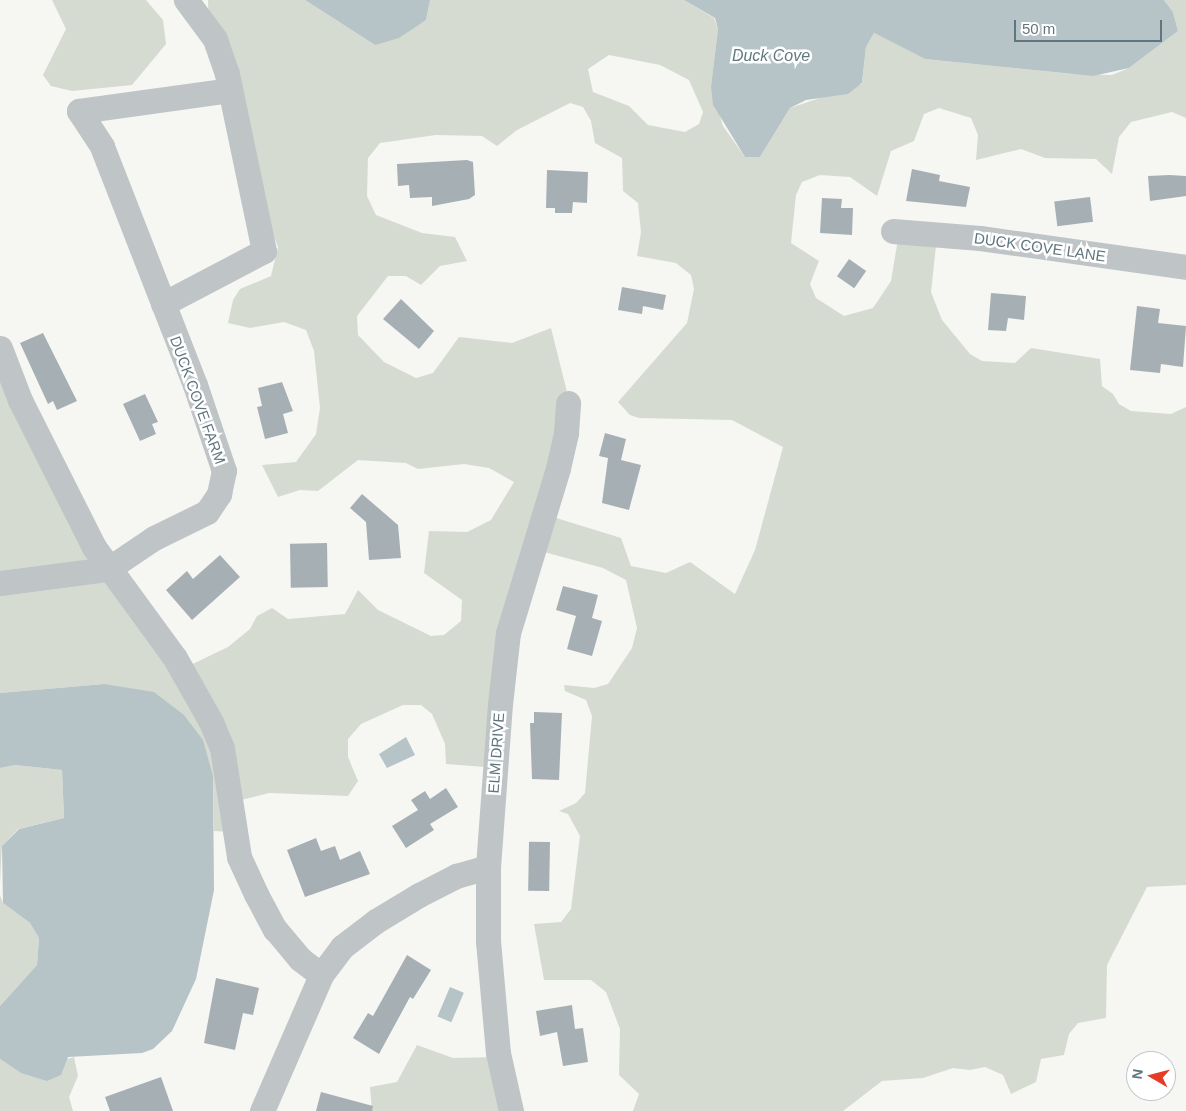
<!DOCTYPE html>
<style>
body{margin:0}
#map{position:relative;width:1186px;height:1111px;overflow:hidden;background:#f6f6f3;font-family:Helvetica,sans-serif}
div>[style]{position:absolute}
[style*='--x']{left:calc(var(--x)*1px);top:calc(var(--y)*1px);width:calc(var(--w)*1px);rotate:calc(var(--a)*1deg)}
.green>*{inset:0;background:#d6dbd2}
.water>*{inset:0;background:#b6c4c7;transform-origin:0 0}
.building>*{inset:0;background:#a6b0b4;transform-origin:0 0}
.minor>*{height:25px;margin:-12.5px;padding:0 12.5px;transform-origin:12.5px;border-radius:12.5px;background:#bfc4c7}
span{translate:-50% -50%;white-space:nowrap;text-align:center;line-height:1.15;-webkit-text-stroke:5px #fff;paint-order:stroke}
.street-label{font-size:15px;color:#61757e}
.water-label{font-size:16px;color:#607b80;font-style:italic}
.north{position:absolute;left:1126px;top:1051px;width:50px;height:50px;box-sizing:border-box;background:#fff;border:1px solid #c0c8cb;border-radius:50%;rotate:278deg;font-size:14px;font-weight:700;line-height:20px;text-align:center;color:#61757e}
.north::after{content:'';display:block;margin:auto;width:18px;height:22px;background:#e43c25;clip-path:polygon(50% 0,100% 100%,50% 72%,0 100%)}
.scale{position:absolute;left:1014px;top:20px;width:148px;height:22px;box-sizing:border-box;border:2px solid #61757e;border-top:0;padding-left:6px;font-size:15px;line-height:18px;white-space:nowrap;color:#61757e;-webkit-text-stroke:4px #fff;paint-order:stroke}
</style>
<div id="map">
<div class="green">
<div style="clip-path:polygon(52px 0,146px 0,163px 20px,166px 44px,132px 85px,72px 91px,51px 86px,43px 75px,66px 29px)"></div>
<div style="clip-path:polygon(evenodd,208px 0,305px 0,375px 45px,426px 20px,430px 0,684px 0,714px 18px,718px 29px,711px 86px,723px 126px,745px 157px,760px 157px,790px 108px,862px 84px,866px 47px,874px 33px,925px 59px,1072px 74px,1112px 75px,1129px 68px,1178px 31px,1173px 12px,1164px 0,1186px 0,1186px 118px,1172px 112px,1131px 122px,1119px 137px,1112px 174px,1096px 159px,1045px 158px,1021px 149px,976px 160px,978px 135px,971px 118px,939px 108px,924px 114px,914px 141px,891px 151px,877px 196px,850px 177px,820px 175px,802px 182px,796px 195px,791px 243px,819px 261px,810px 284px,816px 298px,844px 316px,873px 308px,891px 281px,898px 239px,937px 237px,931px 292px,942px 320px,970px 354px,982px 361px,1015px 363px,1031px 348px,1100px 359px,1102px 386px,1113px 394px,1119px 404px,1131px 411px,1171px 414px,1186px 407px,1186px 885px,1147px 887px,1107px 965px,1106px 1018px,1078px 1023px,1069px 1034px,1064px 1055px,1041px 1059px,1036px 1082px,1011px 1094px,1003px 1075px,985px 1067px,970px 1070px,953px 1068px,923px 1078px,882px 1081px,843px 1111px,633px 1111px,639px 1094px,619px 1075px,620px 1029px,606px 992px,591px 980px,544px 980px,534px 924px,561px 922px,571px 909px,580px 836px,568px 814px,559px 811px,576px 803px,585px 793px,592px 716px,586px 700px,565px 691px,564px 685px,594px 688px,608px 684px,632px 648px,637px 628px,626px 580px,603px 568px,544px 552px,516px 631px,498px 768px,446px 764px,445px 744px,432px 714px,421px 705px,403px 705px,361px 724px,348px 739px,348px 757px,358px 781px,348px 796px,269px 793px,241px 800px,232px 832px,214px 831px,213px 776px,104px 684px,0 693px,0 355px,14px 391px,182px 669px,228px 647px,250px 629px,257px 616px,272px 608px,288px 619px,345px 614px,358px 590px,378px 610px,431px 636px,444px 635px,461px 621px,462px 600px,424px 573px,429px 531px,467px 532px,491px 520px,514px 482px,489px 468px,464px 464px,418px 469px,406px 463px,358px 460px,318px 491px,300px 490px,278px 497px,262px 465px,296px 462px,316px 434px,320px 408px,314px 351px,306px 330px,284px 322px,250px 328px,228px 323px,233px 300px,240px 289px,271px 276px,278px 247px,251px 180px,214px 56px,205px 49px,209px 34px,208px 0,609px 55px,660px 65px,689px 80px,703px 112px,699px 124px,685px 132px,648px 125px,629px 106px,593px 92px,588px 69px,609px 55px,208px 0,570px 103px,583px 107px,591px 121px,595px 143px,622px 158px,623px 191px,638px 203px,641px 232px,637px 256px,676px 263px,691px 275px,694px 289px,687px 323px,618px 402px,630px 415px,639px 418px,732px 420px,783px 447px,755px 550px,735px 594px,690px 562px,666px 573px,631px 566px,621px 538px,553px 517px,572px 412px,551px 328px,512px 343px,459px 337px,433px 373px,416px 378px,384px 362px,358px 335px,357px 316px,388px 276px,406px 276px,421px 285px,440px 266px,467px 261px,455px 237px,422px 233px,376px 215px,367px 196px,368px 158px,380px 143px,436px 135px,482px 136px,497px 146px,517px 130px,570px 103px)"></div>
<div style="clip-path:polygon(15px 765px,62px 770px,64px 818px,18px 829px,2px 846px,0 883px,0 768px)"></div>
<div style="clip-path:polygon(0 895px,3px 903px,30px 923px,39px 938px,37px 965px,0 1006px)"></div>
<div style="clip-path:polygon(417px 1045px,453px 1058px,500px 1057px,519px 1111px,372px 1111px,370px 1087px,397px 1082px)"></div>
<div style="clip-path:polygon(74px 1057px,78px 1076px,69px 1097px,73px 1111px,0 1111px,0 1059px,21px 1073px)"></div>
</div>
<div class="water">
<div style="clip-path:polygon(305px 0,430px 0,426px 20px,399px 38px,375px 45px)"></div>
<div style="clip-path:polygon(684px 0,1164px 0,1173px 12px,1178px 31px,1129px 68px,1093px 76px,925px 59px,874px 33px,866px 47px,862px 83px,848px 94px,806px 100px,790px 108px,760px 157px,745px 157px,713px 105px,711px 86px,718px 29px,715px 18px)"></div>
<div style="clip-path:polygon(104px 684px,154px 692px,184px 715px,203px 740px,213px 776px,214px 890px,196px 979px,172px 1031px,153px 1049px,142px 1053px,68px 1057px,61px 1075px,47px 1081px,21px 1073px,0 1059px,0 1006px,37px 965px,39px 938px,30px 923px,3px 903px,2px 846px,19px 829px,64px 818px,62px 770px,15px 765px,0 768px,0 693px)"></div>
<div style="clip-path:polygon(406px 737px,415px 755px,387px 768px,379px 754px)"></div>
<div style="left:450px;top:987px;width:15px;height:32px;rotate:23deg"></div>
</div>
<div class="building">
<div style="clip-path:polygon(467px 160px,473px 162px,475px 195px,469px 199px,432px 206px,432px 197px,410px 198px,409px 185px,398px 186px,397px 164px)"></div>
<div style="clip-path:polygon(912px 169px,940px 175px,939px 181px,970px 187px,966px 207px,906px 201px)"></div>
<div style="clip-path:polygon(547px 170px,588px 172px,587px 203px,573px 202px,572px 213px,555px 213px,555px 208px,546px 208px)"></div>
<div style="clip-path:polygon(1169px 175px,1186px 176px,1186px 196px,1150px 201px,1148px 176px)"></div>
<div style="left:1090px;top:197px;width:25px;height:36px;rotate:83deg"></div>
<div style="clip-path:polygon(822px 198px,842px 199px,841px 208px,853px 208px,852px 235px,820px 233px)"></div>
<div style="left:849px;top:259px;width:21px;height:21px;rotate:35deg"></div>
<div style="clip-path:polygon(622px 287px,666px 295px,663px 310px,643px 306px,642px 314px,618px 310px)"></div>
<div style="clip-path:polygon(991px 293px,1026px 296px,1024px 320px,1008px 318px,1006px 331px,988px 330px)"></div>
<div style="clip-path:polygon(401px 299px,434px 331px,419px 349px,383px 319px)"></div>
<div style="clip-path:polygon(1137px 306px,1160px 309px,1158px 323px,1186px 326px,1183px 367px,1161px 364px,1160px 373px,1130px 370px)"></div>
<div style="clip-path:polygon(43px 333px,77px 401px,57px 410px,53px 401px,48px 404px,20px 343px)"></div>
<div style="clip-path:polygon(282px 382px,293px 411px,283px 414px,288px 433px,265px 439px,257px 407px,262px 406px,258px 388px)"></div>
<div style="clip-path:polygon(145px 394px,158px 422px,152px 424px,156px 434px,140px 441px,123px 404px)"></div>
<div style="clip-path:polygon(605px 433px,626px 439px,621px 460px,641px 465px,629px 510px,602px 503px,608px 458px,599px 456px)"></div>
<div style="clip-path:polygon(362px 494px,398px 525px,401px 558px,369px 560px,366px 522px,350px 508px)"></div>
<div style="left:327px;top:543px;width:44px;height:37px;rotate:89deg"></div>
<div style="clip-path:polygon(220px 555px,240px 577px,192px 620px,166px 590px,187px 571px,193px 579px)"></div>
<div style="clip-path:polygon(563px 586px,598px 595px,592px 618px,602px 621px,592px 656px,567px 649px,576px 616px,556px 610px)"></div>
<div style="clip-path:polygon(534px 712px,562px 713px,559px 780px,532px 779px,530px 723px,534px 723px)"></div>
<div style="clip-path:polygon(446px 788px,458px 807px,430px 824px,434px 830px,406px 848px,392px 826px,418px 810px,411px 800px,425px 791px,430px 799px)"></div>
<div style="clip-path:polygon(316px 838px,321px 851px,335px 846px,340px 860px,360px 851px,370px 874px,305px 897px,287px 850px)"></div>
<div style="left:550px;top:842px;width:49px;height:21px;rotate:91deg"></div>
<div style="clip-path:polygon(407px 955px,431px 970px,413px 999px,410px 997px,379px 1054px,353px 1038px,368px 1013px,373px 1016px)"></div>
<div style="clip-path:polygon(216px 978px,259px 988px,253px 1015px,243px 1013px,235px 1050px,204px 1043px)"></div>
<div style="clip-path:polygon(572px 1005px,575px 1029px,583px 1028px,588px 1062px,563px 1066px,557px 1032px,540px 1036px,536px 1011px)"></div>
<div style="clip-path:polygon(161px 1077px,173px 1111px,110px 1111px,105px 1097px)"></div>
<div style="clip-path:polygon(321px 1092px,373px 1106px,372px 1111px,316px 1111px)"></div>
</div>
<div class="minor">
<div style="--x:893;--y:231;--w:87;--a:4.6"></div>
<div style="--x:980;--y:238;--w:208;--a:8"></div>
<div style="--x:163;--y:304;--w:114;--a:-27.7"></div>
<div style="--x:264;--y:251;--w:181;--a:-101.8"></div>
<div style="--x:227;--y:74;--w:37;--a:-109"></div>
<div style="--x:215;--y:39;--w:49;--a:-126.6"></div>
<div style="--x:0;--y:348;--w:56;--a:69"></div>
<div style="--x:20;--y:400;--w:165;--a:63.3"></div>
<div style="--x:94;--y:547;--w:137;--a:53.9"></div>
<div style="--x:175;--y:658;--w:73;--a:60.6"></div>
<div style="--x:211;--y:722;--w:28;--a:67"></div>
<div style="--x:222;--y:748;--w:110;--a:81.1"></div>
<div style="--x:239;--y:857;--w:41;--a:65.3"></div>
<div style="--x:256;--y:894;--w:40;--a:62"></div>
<div style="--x:275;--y:929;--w:39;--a:50"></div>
<div style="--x:300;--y:959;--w:26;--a:37"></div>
<div style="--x:108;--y:569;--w:55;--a:-34"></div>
<div style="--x:154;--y:538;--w:59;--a:-26.1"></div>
<div style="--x:207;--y:512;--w:22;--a:-56"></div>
<div style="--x:219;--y:494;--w:24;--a:-78"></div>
<div style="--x:224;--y:471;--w:91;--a:-108.6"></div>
<div style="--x:195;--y:385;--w:256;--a:-111.3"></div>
<div style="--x:102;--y:146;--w:42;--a:-123.3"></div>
<div style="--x:79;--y:111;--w:152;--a:-7.9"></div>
<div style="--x:0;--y:583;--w:109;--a:-7.4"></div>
<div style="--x:262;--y:1111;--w:148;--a:-66.5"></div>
<div style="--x:321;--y:975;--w:35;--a:-53"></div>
<div style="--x:342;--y:947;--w:43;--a:-37.4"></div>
<div style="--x:376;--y:921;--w:50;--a:-31.2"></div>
<div style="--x:419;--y:895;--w:42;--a:-27.2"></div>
<div style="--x:456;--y:876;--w:33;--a:-16"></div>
<div style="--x:511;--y:1111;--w:59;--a:-102.6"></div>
<div style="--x:498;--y:1053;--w:112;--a:-95.1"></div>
<div style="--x:488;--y:941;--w:74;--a:-90"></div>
<div style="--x:488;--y:867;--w:163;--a:-85.8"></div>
<div style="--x:500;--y:704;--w:71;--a:-83.6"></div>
<div style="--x:508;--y:633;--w:172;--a:-73.1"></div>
<div style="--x:558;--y:468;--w:36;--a:-77"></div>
<div style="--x:566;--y:433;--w:30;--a:-86"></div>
</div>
<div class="street-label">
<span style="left:1040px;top:247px;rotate:8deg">DUCK COVE LANE</span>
<span style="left:198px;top:400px;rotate:70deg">DUCK COVE FARM</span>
<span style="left:496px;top:753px;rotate:-86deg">ELM DRIVE</span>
</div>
<div class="water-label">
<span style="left:771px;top:56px">Duck Cove</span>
</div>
<div class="north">N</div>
<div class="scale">50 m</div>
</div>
